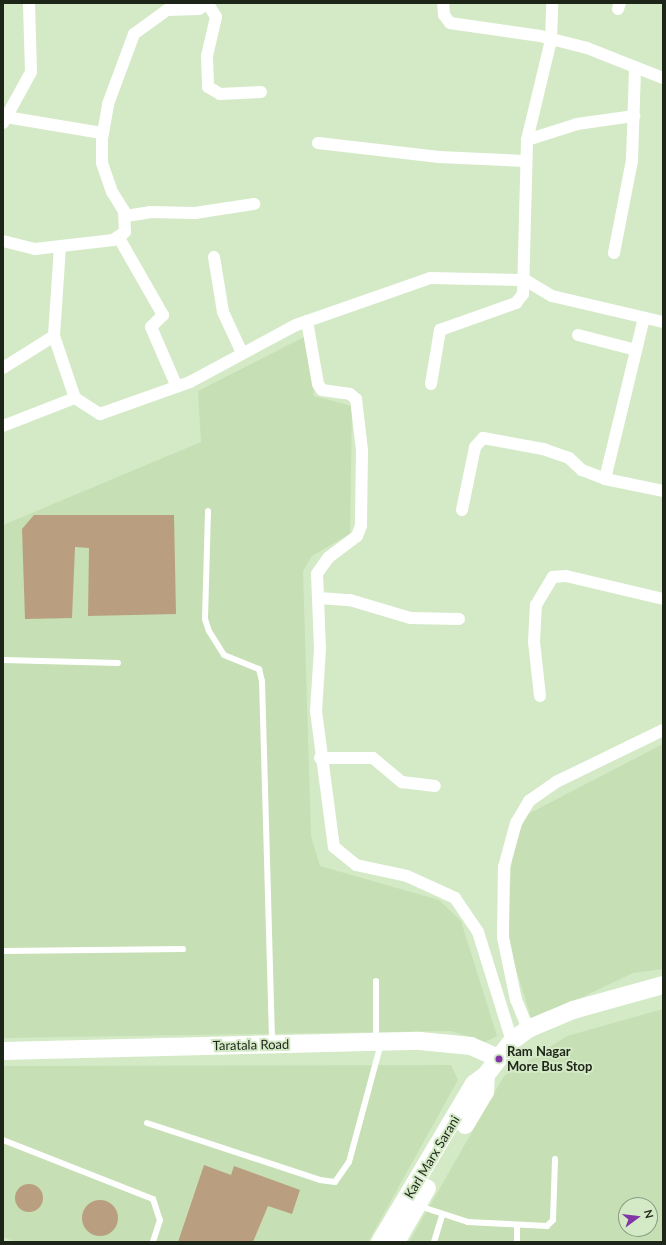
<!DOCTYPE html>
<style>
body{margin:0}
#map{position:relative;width:666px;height:1245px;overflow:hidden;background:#d4eac6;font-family:Lato,sans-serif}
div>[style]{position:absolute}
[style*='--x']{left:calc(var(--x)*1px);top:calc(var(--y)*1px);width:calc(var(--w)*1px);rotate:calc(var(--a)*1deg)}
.built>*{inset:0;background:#c6dfb4}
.building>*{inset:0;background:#b99f7f}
.round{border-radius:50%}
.lane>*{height:6px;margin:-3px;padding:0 3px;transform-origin:3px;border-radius:3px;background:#fff}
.street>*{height:12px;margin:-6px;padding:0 6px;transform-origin:6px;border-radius:6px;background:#fff}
.secondary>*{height:18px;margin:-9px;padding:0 9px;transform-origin:9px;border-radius:9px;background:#fff}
.dots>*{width:11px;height:11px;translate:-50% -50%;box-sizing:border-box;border:2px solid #d4eac6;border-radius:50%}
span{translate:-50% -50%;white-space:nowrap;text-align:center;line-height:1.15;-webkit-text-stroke:4px #d4eac6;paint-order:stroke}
.street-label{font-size:13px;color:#1d2518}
.poi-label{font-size:13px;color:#1d2518;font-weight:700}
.left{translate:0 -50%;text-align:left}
.frame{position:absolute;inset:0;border:4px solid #1d2518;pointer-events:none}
.north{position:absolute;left:618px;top:1197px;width:40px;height:40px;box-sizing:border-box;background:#d4eac6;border:1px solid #8b9b80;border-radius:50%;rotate:75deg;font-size:11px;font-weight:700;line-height:16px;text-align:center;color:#1d2518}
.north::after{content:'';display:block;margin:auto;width:14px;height:18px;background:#8135a6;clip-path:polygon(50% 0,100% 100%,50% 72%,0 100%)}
</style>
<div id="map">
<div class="built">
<div style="clip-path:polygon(306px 336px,314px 396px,352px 406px,350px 534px,312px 556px,303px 571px,311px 836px,320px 866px,439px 900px,461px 921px,497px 1036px,485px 1042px,451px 1031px,3px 1038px,3px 525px,201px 442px,198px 391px)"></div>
<div style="clip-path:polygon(663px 744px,663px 969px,633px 973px,532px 1021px,507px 940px,513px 838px,526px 815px)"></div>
<div style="clip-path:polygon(evenodd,663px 1009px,663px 1242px,409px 1242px,504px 1076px,567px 1036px,663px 1009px,626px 1205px,650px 1205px,650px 1229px,626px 1229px,626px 1205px)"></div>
<div style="clip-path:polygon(451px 1065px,458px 1080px,368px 1242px,16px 1242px,3px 1237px,3px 1066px)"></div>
</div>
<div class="building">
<div style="clip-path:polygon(34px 515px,174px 515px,176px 614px,88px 616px,89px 548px,75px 547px,72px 618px,25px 619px,22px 529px)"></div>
<div style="clip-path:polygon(204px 1165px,231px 1175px,234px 1166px,300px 1190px,292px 1214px,268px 1206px,253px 1242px,178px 1242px)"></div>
<div class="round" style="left:15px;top:1184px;width:28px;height:28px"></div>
<div class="round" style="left:82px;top:1200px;width:36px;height:36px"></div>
</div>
<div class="lane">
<div style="--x:208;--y:511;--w:108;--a:91.6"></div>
<div style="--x:205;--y:619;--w:13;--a:72"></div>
<div style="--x:209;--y:631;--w:28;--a:58"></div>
<div style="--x:224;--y:655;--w:38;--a:22"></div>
<div style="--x:259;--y:669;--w:12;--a:76"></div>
<div style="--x:262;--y:681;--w:362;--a:88.4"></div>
<div style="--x:3;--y:660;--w:115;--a:1.5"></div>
<div style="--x:3;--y:951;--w:180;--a:-0.6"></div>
<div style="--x:376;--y:1040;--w:59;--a:-90"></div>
<div style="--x:147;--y:1123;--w:182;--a:18.2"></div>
<div style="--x:320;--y:1180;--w:15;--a:8"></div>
<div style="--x:335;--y:1182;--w:24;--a:-55"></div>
<div style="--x:349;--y:1162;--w:123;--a:-74.9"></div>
<div style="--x:3;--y:1140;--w:161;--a:21.5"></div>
<div style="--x:153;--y:1199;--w:22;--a:72"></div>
<div style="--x:160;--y:1220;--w:23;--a:108"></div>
<div style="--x:419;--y:1206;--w:52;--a:18.1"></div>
<div style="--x:468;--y:1222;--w:79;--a:2.9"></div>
<div style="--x:547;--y:1226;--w:8;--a:-45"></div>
<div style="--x:553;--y:1220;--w:61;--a:-88.1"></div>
<div style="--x:434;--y:1242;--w:28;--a:-73"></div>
<div style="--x:517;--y:1242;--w:15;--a:-90"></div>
</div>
<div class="street">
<div style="--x:443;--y:3;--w:12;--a:85"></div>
<div style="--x:444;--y:15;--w:10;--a:53"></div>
<div style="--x:450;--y:23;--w:91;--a:8.2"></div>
<div style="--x:540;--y:36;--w:49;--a:14.3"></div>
<div style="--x:587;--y:48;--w:82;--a:21.5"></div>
<div style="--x:208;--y:4;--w:15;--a:58"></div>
<div style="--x:216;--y:17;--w:40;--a:103"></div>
<div style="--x:207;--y:56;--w:31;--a:88"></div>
<div style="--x:208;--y:87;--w:14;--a:30"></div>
<div style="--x:220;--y:94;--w:41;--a:-2.8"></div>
<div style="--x:618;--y:9;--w:6;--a:-72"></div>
<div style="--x:6;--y:117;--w:97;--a:9.5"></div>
<div style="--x:3;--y:123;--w:58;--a:-61.2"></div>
<div style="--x:31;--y:72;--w:69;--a:-91.7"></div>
<div style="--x:527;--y:140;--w:52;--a:-17.7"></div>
<div style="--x:577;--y:124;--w:58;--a:-8"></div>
<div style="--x:318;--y:143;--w:122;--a:6.6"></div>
<div style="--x:439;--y:157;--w:86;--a:2.7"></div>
<div style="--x:126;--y:216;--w:24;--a:-9"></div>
<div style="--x:150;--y:212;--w:45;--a:1.3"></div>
<div style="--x:195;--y:213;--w:60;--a:-8.7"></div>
<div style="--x:119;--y:238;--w:89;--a:60.3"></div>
<div style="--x:163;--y:315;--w:17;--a:135"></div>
<div style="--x:151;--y:327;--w:65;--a:66.6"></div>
<div style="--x:3;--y:241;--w:33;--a:14"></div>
<div style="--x:35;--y:249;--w:79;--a:-6.6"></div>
<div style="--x:113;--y:240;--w:14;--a:-34"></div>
<div style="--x:125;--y:232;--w:21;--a:-93"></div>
<div style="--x:124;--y:211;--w:22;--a:-122"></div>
<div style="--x:112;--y:192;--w:31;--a:-109"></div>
<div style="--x:102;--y:163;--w:24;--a:-90"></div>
<div style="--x:102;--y:139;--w:36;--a:-80"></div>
<div style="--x:108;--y:104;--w:75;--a:-69.6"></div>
<div style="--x:134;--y:34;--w:41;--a:-36"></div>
<div style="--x:167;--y:10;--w:32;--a:-2"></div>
<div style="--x:199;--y:9;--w:11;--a:-34"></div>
<div style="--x:60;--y:247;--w:89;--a:93.9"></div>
<div style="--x:54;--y:336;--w:65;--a:71.3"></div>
<div style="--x:75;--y:398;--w:30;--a:33"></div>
<div style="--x:100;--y:414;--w:96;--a:-19.6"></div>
<div style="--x:190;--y:382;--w:120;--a:-28.3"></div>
<div style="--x:296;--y:325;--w:142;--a:-19.3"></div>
<div style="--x:430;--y:278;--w:95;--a:1.2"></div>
<div style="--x:525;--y:280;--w:31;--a:31"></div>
<div style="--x:552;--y:296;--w:114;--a:13.2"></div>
<div style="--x:614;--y:253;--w:95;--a:-79"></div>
<div style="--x:632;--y:160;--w:92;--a:-88.1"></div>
<div style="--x:214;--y:257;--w:56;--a:80.7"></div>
<div style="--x:223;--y:312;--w:45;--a:65.1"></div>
<div style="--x:307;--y:321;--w:64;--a:80.1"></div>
<div style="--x:318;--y:384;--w:7;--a:56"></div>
<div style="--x:322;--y:390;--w:28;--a:8"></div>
<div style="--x:350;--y:394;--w:8;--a:40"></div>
<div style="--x:356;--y:399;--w:51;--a:83.3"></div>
<div style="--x:362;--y:450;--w:76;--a:90.8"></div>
<div style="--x:361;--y:526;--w:11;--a:112"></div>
<div style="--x:357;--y:536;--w:36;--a:143"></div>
<div style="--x:328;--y:558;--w:19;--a:125"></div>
<div style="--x:317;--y:574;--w:74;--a:87.7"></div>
<div style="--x:320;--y:648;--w:63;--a:93.6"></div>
<div style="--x:316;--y:711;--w:137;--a:82.5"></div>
<div style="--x:334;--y:847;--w:28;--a:39"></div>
<div style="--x:356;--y:865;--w:52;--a:12.2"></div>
<div style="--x:407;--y:876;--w:53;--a:24.6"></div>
<div style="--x:455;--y:898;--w:41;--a:55.9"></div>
<div style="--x:478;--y:932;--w:114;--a:72.7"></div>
<div style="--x:578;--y:335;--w:60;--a:14.5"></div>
<div style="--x:3;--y:368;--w:60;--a:-32.1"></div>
<div style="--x:431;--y:384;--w:55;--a:-80.5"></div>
<div style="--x:440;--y:330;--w:81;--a:-19.6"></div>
<div style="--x:516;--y:303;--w:11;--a:-52"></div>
<div style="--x:523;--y:294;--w:154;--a:-88.5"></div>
<div style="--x:527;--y:140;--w:103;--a:-76.5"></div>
<div style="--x:551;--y:40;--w:37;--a:-88"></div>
<div style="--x:3;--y:426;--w:77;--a:-21.3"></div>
<div style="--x:605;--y:479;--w:166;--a:-76.4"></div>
<div style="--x:462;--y:510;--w:64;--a:-78.3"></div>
<div style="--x:475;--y:447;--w:12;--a:-48"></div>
<div style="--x:483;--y:438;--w:61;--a:10.4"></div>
<div style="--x:543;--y:449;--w:28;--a:19"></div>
<div style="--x:569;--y:458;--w:18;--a:43"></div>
<div style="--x:582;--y:470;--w:25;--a:21"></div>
<div style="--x:605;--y:479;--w:59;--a:11.7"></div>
<div style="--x:319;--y:598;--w:31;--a:4"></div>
<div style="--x:350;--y:600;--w:63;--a:16.7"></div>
<div style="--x:410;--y:618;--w:49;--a:1.2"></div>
<div style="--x:540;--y:696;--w:54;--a:-96.3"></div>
<div style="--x:534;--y:642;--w:37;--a:-87"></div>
<div style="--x:536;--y:605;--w:33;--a:-59"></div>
<div style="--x:553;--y:577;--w:13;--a:-4"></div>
<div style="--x:566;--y:576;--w:100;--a:13.3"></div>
<div style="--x:320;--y:758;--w:53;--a:0"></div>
<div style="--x:373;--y:758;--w:38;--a:40"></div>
<div style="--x:402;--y:782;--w:33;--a:7"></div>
<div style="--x:528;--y:1029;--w:31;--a:-112"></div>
<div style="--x:516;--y:1000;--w:64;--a:-101.7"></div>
<div style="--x:503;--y:937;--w:70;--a:-89.2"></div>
<div style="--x:504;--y:867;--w:46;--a:-74.7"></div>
<div style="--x:516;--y:823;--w:26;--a:-59"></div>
<div style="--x:529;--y:801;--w:33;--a:-35"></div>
<div style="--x:556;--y:782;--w:119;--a:-25.9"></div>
</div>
<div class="secondary">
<div style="--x:3;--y:1051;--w:417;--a:-1.4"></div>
<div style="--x:420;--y:1041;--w:51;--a:5.6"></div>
<div style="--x:471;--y:1046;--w:27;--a:24"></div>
<div style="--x:465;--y:1125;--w:39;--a:-59"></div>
<div style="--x:485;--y:1092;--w:17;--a:-87"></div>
<div style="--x:380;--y:1242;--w:184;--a:-59.3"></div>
<div style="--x:474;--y:1084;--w:15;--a:-37"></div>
<div style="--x:486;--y:1075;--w:43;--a:-52.6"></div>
<div style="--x:512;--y:1041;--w:20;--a:-37"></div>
<div style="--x:528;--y:1029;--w:49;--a:-22.9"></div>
<div style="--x:573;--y:1010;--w:93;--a:-15.5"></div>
<div style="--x:396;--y:1242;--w:62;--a:-60.1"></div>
</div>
<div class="dots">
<div style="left:499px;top:1059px;background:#8135a6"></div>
</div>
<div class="street-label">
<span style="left:251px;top:1045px;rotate:-1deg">Taratala Road</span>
<span style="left:432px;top:1157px;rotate:-59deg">Karl Marx Sarani</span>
</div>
<div class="poi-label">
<span class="left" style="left:507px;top:1059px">Ram Nagar<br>More Bus Stop</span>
</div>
<div class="frame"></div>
<div class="north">N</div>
</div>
